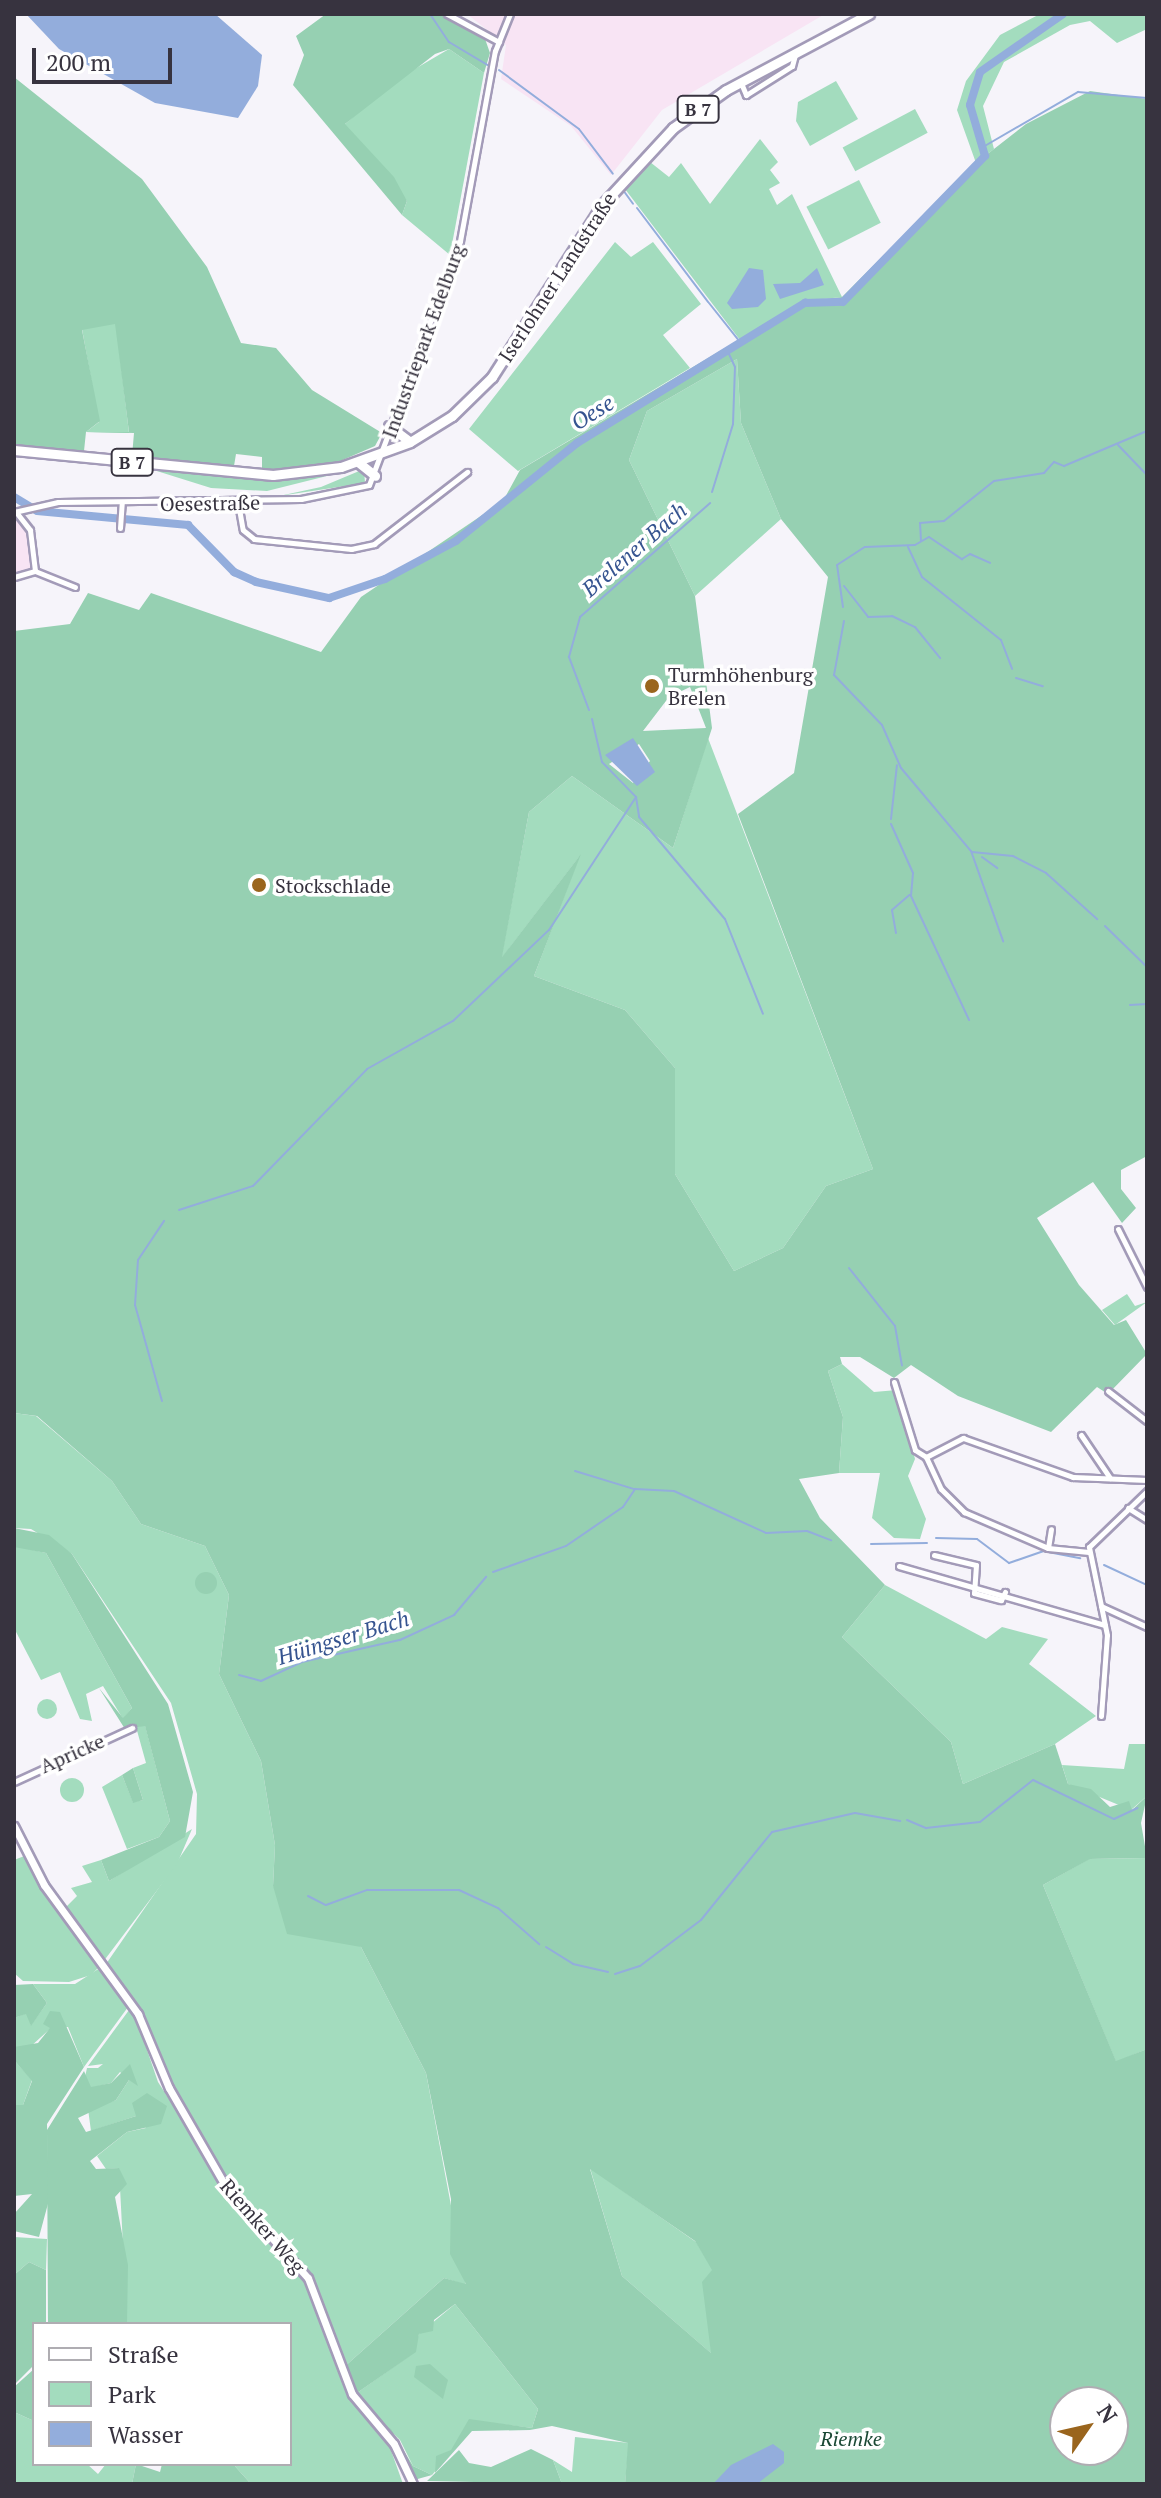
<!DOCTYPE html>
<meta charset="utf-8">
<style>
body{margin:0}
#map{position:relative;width:1161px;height:2498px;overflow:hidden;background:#f6f4fa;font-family:"PT Serif",serif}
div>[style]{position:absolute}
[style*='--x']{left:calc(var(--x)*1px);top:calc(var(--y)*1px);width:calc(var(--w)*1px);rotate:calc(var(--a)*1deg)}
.industrial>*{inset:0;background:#f8e4f4}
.green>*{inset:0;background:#a3dcbe;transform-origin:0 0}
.round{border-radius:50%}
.forest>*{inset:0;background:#96d0b2}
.water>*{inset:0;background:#93addc}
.stream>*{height:2px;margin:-1px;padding:0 1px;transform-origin:1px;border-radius:1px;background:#93addc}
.river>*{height:8px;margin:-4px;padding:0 4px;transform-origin:4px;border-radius:4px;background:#93addc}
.roads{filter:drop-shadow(2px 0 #a39bb8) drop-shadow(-2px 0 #a39bb8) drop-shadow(0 2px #a39bb8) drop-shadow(0 -2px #a39bb8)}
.minor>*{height:5px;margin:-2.5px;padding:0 2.5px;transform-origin:2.5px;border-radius:2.5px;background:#fff}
.tertiary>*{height:7px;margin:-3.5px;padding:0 3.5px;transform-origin:3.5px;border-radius:3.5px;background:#fff}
.primary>*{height:9px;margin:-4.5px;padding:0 4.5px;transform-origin:4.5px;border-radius:4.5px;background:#fff}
.dots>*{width:22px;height:22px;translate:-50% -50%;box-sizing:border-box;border:4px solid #fff;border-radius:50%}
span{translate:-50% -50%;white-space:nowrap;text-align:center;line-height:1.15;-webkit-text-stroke:7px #fff;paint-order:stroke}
.shield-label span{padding:2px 6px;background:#fff;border:2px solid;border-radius:6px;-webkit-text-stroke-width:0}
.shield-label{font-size:18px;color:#37333f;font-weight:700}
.street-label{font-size:20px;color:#37333f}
.poi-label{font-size:20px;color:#37333f}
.left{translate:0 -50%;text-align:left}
.park-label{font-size:20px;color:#1a4834;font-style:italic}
.water-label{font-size:22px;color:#365490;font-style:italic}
.frame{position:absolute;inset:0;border:16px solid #37333f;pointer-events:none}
.legend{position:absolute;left:32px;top:2322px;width:260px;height:144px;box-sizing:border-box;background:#fff;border:2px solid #afadb2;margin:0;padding:10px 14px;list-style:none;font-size:24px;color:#37333f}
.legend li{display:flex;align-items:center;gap:16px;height:40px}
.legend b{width:40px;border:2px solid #afadb2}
.north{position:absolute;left:1049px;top:2386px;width:80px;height:80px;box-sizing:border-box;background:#fff;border:2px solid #afadb2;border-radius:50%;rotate:56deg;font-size:22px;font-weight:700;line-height:32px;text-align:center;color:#37333f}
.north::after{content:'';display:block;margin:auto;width:28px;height:36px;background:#9a651d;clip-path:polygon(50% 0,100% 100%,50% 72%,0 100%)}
.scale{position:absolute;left:32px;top:48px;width:140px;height:36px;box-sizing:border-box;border:4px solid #37333f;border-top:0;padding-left:10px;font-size:24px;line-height:28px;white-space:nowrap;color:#37333f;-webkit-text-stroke:6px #fff;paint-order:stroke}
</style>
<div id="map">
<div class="industrial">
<div style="clip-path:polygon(467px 14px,825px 14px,662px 110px,611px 175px,571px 126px,501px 79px,506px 45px)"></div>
<div style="clip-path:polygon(14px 512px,30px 530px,35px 571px,14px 577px)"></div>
</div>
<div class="green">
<div style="clip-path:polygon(1040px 14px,1147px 14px,1147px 29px,1117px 43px,1090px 21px,1070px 25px,1004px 62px,983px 106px,994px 149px,976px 163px,957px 110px,966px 81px,1000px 35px)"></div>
<div style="clip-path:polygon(449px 49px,484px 73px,450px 255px,402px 215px,407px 201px,344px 125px,396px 80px)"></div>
<div style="clip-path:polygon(836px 81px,858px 119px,810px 146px,796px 121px,798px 102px)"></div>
<div style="left:915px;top:109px;width:27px;height:82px;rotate:62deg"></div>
<div style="clip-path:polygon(760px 139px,778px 162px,770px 170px,780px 183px,769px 189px,777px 205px,792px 194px,842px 297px,804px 301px,740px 340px,625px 189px,650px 162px,669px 177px,681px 163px,710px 204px)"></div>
<div style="left:859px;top:180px;width:48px;height:59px;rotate:63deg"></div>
<div style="clip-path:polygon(615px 242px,631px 257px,653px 242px,701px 304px,663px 335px,690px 368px,518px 471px,469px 429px)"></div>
<div style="clip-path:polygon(116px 323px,129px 433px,86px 432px,99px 422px,82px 329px)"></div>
<div style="clip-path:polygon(737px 359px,741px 423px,781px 519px,695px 596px,629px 460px,647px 411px)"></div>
<div style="clip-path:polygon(144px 467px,269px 479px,347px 471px,267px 491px,211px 488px)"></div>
<div style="clip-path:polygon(364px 469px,365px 483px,279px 496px,321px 487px)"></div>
<div style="clip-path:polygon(708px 738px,873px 1169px,826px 1186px,783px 1248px,734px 1271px,675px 1174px,675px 1068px,625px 1010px,534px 976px,579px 857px,501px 959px,529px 812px,572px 776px,673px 848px)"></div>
<div style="clip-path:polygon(1127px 1294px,1135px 1306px,1147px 1302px,1115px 1325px,1102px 1310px)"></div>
<div style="clip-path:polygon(842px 1364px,874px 1392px,897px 1390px,915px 1459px,908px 1476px,926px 1519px,920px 1539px,894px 1538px,872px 1518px,880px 1473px,839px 1473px,843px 1417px,828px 1371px)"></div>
<div style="clip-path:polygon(14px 1413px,36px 1416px,112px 1481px,141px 1524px,205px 1546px,229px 1595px,219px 1674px,261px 1761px,275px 1845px,273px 1886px,361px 1947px,426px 2073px,466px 2285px,444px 2278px,343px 2368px,314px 2287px,233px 2194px,171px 2089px,136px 2004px,106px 1964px,196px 1834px,197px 1794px,171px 1703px,72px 1554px,31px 1529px,14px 1528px)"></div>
<div style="clip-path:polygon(16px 1546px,46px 1553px,132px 1708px,123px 1719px,103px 1686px,86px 1694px,92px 1721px,80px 1719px,60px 1672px,41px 1680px,14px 1628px)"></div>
<div style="clip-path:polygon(885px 1585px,986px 1639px,1002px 1627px,1048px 1639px,1029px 1664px,1096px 1716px,1055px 1744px,963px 1784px,951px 1742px,842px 1637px)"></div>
<div class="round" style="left:37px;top:1699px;width:20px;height:20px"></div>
<div style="clip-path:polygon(145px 1725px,170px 1821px,159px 1837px,127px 1849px,102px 1787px,122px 1775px,133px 1802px,143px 1800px,133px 1768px,146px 1763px,136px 1727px)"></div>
<div style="clip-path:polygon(1129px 1744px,1147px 1744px,1147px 1796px,1131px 1810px,1068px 1784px,1062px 1765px,1124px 1769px)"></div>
<div class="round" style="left:60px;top:1778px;width:24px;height:24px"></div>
<div style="clip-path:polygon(192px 1829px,177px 1864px,103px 1962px,64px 1909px,77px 1896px,71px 1888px,92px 1882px,82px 1866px,101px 1860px,109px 1881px)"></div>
<div style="clip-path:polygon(27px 1855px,102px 1964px,91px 1975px,69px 1982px,23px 1981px,14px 1973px,14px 1860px)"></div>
<div style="clip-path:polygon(1147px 1858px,1147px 2049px,1116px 2062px,1043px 1885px,1089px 1859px)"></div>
<div style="clip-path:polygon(103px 1966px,131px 2003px,84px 2067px,68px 2027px,51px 2028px,30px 2047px,14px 2047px,14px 2018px,27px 2013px,31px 2025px,47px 2003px,33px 1984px,75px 1984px)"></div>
<div style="clip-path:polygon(132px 2006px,158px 2082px,211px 2164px,306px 2278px,342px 2372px,388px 2442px,403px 2484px,251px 2484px,233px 2464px,290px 2464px,290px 2324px,127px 2324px,119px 2168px,106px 2169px,97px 2156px,127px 2132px,146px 2128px,136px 2116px,91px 2131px,88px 2109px,116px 2100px,129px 2080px,120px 2072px,111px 2083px,91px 2088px,84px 2081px,87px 2068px,98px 2068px,103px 2064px,88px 2066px)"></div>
<div style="clip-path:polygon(14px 2060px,32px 2080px,23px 2105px,14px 2105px)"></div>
<div style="clip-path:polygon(590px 2168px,696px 2242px,713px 2270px,703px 2282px,712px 2354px,622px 2276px)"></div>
<div style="clip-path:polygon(14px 2237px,47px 2239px,46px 2270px,29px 2262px,14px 2275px)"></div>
<div style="clip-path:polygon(455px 2304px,538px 2409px,532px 2428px,477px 2421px,432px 2475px,413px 2466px,400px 2440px,354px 2395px,412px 2354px,419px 2334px)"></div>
<div style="clip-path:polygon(14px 2412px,34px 2421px,34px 2464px,87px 2464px,98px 2474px,106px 2464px,136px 2464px,132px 2484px,14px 2484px)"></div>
<div style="clip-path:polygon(575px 2437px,629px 2443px,625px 2484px,562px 2484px,553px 2460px,572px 2472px)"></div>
</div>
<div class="forest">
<div style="clip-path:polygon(326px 14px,447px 14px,484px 36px,490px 53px,484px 73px,449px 49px,435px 54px,345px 124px,394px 177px,407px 201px,402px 215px,293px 85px,304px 55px,296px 36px)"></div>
<div style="clip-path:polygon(evenodd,14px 77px,142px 179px,207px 267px,241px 343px,276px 348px,312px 390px,382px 433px,375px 446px,331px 465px,289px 470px,262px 469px,262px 457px,236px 454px,234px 466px,132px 456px,134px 433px,86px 432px,84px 451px,14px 445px,14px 77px,115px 324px,129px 432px,86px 432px,100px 421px,82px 330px,115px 324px)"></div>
<div style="clip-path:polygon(evenodd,1090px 91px,1147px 99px,1147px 1156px,1121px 1170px,1121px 1189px,1136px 1208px,1122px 1223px,1093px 1182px,1037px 1218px,1079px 1285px,1114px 1325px,1126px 1320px,1147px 1354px,1108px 1394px,1097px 1387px,1051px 1432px,958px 1396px,911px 1365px,894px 1378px,860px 1357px,840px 1357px,842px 1364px,828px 1371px,843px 1417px,839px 1473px,799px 1479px,820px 1518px,885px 1585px,842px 1637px,951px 1742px,963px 1784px,1055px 1744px,1068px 1784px,1091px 1789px,1110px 1807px,1129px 1801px,1132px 1810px,1147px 1796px,1141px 1823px,1147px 1858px,1090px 1859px,1043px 1885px,1116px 2061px,1147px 2049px,1147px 2484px,625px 2484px,628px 2443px,552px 2426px,530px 2430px,472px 2431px,435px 2473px,436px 2456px,451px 2450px,469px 2419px,532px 2428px,538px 2409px,455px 2304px,434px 2320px,433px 2331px,419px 2334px,416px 2352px,354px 2395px,343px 2368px,444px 2278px,466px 2284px,450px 2254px,451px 2199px,426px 2073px,361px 1947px,287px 1934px,273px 1886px,275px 1845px,261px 1761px,219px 1674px,229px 1595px,205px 1546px,141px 1524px,112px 1481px,37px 1416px,14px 1413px,14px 631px,70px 624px,88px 593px,139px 610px,151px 593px,321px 652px,361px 597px,503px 501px,520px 470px,804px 301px,842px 297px,976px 163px,1026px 124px,1090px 91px,737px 359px,741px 423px,781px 519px,828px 577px,794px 773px,738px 814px,873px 1169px,826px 1186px,783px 1248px,734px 1271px,675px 1174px,675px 1068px,625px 1010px,534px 976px,581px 854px,502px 957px,529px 812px,572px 776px,673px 848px,712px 728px,695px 596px,629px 460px,647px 411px,737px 359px,1090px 91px,690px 687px,706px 728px,643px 731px,669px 697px,690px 687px,1090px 91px,639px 744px,650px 761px,633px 783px,609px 764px,639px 744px,1090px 91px,590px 2169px,695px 2241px,712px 2270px,702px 2282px,711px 2353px,622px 2276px,590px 2169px,1090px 91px,1065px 2402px,1113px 2402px,1113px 2450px,1065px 2450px,1065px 2402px)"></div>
<div style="clip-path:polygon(14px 1528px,49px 1535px,72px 1554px,168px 1704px,193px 1792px,185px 1837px,109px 1881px,101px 1860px,159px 1837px,170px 1821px,145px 1726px,125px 1729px,99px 1688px,123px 1718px,132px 1708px,46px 1553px,14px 1547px)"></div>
<div class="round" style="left:195px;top:1572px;width:22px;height:22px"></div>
<div style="clip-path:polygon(133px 1768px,143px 1800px,133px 1803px,122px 1775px)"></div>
<div style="clip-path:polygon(33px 1984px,47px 2003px,31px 2026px,26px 2014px,14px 2018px,14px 1985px)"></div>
<div style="clip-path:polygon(50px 2011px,60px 2012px,84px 2067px,47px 2124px,49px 2200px,39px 2237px,14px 2231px,14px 2214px,32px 2194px,14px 2196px,14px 2105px,23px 2105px,32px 2081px,14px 2060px,14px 2047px,38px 2043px,50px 2028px,43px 2024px)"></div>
<div style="clip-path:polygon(130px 2064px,138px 2086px,129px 2080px,116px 2100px,78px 2118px,86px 2132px,136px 2116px,132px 2103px,147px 2093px,167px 2106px,161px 2124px,127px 2132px,90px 2161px,96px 2169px,119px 2168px,127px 2184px,115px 2197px,128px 2265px,127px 2324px,48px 2324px,47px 2130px,84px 2071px,91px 2087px,111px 2083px)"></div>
<div style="clip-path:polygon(29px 2262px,46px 2270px,46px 2324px,34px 2324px,34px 2365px,14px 2385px,14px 2275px)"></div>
<div style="clip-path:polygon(430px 2364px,448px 2380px,443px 2399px,414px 2377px,416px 2366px)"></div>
<div style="clip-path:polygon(34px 2369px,34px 2421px,14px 2412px,14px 2387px)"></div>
<div style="clip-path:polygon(373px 2417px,391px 2429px,413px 2466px,432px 2475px,414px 2480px)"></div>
<div style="clip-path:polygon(531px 2449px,553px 2460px,562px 2484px,427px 2481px,459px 2450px,469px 2463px,491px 2467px)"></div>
<div style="clip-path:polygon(136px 2464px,160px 2472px,162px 2464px,233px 2464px,251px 2484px,132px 2484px)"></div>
</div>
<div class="water">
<div style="clip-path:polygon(26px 14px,215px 14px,262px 55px,258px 86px,238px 118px,155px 103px,59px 49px)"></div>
<div style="clip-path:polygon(749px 268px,763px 270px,766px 299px,758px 307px,732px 309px,727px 303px)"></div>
<div style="clip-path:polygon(817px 268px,824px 285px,780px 299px,773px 284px,800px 283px)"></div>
<div style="clip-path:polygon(633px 738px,655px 772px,637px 786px,605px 755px)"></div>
<div style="clip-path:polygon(773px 2444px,784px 2452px,784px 2463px,757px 2484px,713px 2484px,731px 2465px)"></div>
</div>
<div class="stream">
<div style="--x:430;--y:14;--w:34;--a:56"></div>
<div style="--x:449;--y:42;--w:49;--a:30.8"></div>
<div style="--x:499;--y:70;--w:99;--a:36.4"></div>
<div style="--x:579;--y:129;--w:56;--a:52.9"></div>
<div style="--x:983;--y:147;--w:110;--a:-30.1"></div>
<div style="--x:1078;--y:92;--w:69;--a:5"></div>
<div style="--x:623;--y:190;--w:17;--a:54"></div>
<div style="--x:637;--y:208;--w:118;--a:52.9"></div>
<div style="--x:709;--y:303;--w:50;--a:51.5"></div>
<div style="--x:1118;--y:445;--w:42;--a:46"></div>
<div style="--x:712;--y:492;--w:71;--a:-72.8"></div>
<div style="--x:733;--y:424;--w:57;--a:-88"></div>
<div style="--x:735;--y:367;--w:19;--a:-115"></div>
<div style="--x:921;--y:541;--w:18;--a:-93"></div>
<div style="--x:920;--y:523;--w:24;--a:-5"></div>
<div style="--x:944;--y:521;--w:64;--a:-38.7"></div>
<div style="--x:994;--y:481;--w:51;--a:-9.1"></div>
<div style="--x:1044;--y:473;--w:15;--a:-48"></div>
<div style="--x:1054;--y:462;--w:11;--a:22"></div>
<div style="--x:1064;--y:466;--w:90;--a:-22.9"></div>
<div style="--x:908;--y:547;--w:33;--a:65"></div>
<div style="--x:922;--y:577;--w:101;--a:38.6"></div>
<div style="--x:1001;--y:640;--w:31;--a:69"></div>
<div style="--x:844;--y:586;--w:39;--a:52"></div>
<div style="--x:868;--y:617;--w:24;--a:-2"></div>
<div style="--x:892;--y:616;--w:25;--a:26"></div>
<div style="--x:915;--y:627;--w:40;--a:51"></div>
<div style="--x:843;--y:607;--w:42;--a:-98.1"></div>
<div style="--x:837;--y:565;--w:33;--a:-33"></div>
<div style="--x:865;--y:547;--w:50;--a:-2.3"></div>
<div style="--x:915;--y:545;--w:16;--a:-30"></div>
<div style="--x:929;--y:537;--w:40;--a:34"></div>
<div style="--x:962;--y:559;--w:9;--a:-32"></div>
<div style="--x:970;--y:554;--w:22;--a:24"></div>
<div style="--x:844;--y:621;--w:55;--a:100.5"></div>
<div style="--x:834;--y:675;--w:69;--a:46.2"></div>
<div style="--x:882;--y:725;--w:47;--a:66.2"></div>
<div style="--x:901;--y:768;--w:109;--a:49.9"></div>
<div style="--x:971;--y:851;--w:96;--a:70.4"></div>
<div style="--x:1016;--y:678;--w:28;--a:17"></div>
<div style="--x:589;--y:710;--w:57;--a:-110.7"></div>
<div style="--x:569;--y:657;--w:41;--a:-74.6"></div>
<div style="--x:580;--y:617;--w:173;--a:-41.2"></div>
<div style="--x:592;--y:719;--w:44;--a:76.9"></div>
<div style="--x:602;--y:762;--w:49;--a:45.8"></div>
<div style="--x:636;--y:797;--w:20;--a:81"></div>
<div style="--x:639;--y:817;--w:133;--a:49.9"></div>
<div style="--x:725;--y:919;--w:102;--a:68.2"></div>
<div style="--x:891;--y:819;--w:54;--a:-83.7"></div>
<div style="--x:891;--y:824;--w:54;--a:65.8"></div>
<div style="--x:913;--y:873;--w:23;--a:95"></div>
<div style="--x:911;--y:896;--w:137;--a:64.9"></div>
<div style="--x:972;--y:852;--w:41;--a:5.6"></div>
<div style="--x:1013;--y:856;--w:37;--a:27"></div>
<div style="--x:1046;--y:873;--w:69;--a:42"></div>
<div style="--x:982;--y:857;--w:19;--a:36"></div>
<div style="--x:1105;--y:926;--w:59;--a:44.3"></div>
<div style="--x:896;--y:933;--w:23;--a:-100"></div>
<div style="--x:892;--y:910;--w:23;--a:-41"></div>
<div style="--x:1130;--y:1005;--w:17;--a:-3"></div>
<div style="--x:179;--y:1210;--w:78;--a:-18"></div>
<div style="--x:253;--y:1186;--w:163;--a:-45.7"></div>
<div style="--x:367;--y:1069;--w:98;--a:-29.2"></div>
<div style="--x:453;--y:1021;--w:132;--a:-43.5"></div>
<div style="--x:549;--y:930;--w:159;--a:-56.8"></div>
<div style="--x:849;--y:1268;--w:74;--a:51.6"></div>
<div style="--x:895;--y:1326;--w:40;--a:80"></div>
<div style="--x:162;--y:1401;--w:100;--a:-105.7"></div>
<div style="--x:135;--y:1305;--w:45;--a:-86.2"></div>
<div style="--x:138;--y:1260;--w:47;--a:-56.3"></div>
<div style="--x:575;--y:1471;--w:62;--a:17"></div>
<div style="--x:936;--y:1538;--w:41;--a:1.4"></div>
<div style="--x:977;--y:1539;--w:40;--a:37"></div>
<div style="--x:1009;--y:1563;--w:36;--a:-19"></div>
<div style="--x:1043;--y:1551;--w:38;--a:11"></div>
<div style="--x:871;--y:1544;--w:56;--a:-1"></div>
<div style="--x:1104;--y:1565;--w:47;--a:24.9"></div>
<div style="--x:493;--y:1572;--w:77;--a:-19.6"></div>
<div style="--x:566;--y:1546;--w:69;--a:-34.4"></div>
<div style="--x:623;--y:1507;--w:22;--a:-56"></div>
<div style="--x:635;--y:1489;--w:39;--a:3"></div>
<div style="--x:674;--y:1491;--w:101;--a:24.5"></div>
<div style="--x:766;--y:1533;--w:41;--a:-2.8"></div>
<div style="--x:807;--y:1531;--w:26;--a:21"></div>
<div style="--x:239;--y:1675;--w:23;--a:15"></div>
<div style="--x:261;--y:1681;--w:45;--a:-24.9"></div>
<div style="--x:302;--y:1662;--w:100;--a:-12.7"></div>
<div style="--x:400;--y:1640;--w:60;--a:-24.8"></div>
<div style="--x:454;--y:1615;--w:50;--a:-49.9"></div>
<div style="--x:907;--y:1820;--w:21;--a:23"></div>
<div style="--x:926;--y:1828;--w:54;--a:-6.3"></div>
<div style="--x:980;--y:1822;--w:68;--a:-38.4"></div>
<div style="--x:1033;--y:1780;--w:90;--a:25.7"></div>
<div style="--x:1114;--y:1819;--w:26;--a:-25"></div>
<div style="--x:308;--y:1896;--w:20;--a:27"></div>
<div style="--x:326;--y:1905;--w:44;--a:-20.1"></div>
<div style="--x:367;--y:1890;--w:92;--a:0"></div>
<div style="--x:459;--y:1890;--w:43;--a:24.8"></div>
<div style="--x:498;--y:1908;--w:55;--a:41.3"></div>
<div style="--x:546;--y:1947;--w:32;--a:32"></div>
<div style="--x:573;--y:1964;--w:36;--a:13"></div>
<div style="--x:615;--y:1974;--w:26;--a:-18"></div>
<div style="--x:640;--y:1966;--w:76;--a:-37"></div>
<div style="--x:701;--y:1920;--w:113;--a:-51.1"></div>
<div style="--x:772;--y:1832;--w:85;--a:-12.9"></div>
<div style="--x:855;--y:1813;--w:46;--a:10.1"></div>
</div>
<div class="river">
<div style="--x:14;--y:497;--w:27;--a:31"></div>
<div style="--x:37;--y:511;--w:152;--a:5.3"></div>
<div style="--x:188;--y:525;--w:66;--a:45.6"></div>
<div style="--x:234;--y:572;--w:24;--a:24"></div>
<div style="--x:256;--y:582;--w:75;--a:12.4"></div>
<div style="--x:329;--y:598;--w:59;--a:-18.7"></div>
<div style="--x:385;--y:579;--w:81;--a:-28.2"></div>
<div style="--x:456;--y:541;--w:156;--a:-39"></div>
<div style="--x:577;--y:443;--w:268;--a:-31.6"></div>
<div style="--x:805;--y:303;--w:38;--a:-2"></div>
<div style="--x:843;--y:302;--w:204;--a:-45.8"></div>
<div style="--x:985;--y:156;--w:53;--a:-106.4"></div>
<div style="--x:970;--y:105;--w:34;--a:-73"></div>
<div style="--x:980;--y:72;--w:101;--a:-34.9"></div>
</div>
<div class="roads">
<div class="minor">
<div style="--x:447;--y:14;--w:59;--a:28.3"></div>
<div style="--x:741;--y:83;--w:13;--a:67"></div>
<div style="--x:746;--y:95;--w:54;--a:-32.2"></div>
<div style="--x:792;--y:66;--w:11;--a:-75"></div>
<div style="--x:238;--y:503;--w:27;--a:80"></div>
<div style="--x:243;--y:530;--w:14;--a:39"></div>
<div style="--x:254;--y:539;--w:98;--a:5.9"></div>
<div style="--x:351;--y:549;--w:24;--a:-12"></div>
<div style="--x:374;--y:544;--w:118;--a:-37.7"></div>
<div style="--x:14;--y:512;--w:45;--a:-12.8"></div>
<div style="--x:58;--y:502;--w:243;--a:-0.7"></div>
<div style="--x:301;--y:499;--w:69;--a:-11.6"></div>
<div style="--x:369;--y:485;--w:260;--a:-69.5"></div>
<div style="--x:460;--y:241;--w:193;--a:-79.6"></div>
<div style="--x:495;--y:51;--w:40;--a:-68"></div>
<div style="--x:16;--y:512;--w:23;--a:52"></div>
<div style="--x:30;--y:530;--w:41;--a:83"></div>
<div style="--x:120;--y:528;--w:26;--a:-86"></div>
<div style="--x:14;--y:577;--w:22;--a:-16"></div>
<div style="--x:35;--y:571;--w:43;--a:21.8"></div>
<div style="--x:1118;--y:1229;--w:65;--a:63.4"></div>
<div style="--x:894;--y:1382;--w:71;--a:72.8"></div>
<div style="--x:915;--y:1450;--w:13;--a:32"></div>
<div style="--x:1108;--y:1391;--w:49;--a:37.6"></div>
<div style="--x:1081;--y:1435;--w:52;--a:56"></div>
<div style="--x:926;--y:1457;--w:42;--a:-27.2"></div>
<div style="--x:963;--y:1438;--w:117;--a:19.5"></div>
<div style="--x:1073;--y:1477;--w:74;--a:2.3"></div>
<div style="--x:926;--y:1457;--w:35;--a:65"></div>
<div style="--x:941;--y:1489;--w:33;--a:45"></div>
<div style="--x:964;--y:1512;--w:91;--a:23.2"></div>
<div style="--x:1048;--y:1548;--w:41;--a:5.6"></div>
<div style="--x:1128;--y:1508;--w:22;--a:32"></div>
<div style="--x:1048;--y:1548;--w:19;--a:-81"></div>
<div style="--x:934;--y:1555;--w:43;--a:13.4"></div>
<div style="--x:976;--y:1565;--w:28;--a:94"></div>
<div style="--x:974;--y:1593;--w:28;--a:15"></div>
<div style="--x:1001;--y:1600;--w:9;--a:-63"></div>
<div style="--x:899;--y:1566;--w:214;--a:16"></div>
<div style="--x:1101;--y:1606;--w:51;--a:24.5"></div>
<div style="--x:1101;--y:1716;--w:81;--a:-85.8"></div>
<div style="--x:1107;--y:1635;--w:90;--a:-101.6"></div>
<div style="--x:1089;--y:1547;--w:81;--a:-44"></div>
<div style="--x:14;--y:1782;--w:130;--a:-24.6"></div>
</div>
<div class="tertiary">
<div style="--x:14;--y:1826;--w:66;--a:63"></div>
<div style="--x:44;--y:1885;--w:160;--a:53.9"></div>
<div style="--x:138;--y:2014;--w:80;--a:67.3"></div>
<div style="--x:169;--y:2088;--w:114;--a:60.1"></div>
<div style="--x:226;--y:2187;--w:122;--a:48"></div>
<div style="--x:308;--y:2278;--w:124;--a:69.2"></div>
<div style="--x:352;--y:2394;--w:65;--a:50"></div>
<div style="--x:394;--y:2444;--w:44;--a:64.6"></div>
</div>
<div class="primary">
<div style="--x:389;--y:426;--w:26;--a:37"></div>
<div style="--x:14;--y:450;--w:260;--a:5.5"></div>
<div style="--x:273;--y:475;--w:68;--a:-6.7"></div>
<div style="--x:341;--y:467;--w:73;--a:-19.9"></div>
<div style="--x:410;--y:442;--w:49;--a:-31.8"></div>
<div style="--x:452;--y:416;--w:56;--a:-44.3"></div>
<div style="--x:492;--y:377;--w:204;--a:-57.4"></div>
<div style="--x:602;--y:205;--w:105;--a:-47.3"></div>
<div style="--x:673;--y:128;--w:65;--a:-35.6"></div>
<div style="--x:726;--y:90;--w:162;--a:-28"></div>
<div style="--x:358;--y:462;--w:22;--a:39"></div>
</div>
</div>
<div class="dots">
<div style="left:652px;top:686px;background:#9a651d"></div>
<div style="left:259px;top:885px;background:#9a651d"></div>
</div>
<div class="shield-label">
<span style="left:698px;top:109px">B 7</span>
<span style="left:132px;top:462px">B 7</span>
</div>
<div class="street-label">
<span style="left:557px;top:277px;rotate:-57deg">Iserlohner Landstraße</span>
<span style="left:423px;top:341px;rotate:-70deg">Industriepark Edelburg</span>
<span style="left:210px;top:503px;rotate:-1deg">Oesestraße</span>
<span style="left:72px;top:1753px;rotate:-24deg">Apricke</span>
<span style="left:263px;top:2226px;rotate:49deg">Riemker Weg</span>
</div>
<div class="poi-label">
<span class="left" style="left:668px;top:686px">Turmhöhenburg<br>Brelen</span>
<span class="left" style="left:275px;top:885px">Stockschlade</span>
</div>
<div class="park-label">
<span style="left:851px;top:2438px">Riemke</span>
</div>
<div class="water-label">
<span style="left:592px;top:412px;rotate:-32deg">Oese</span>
<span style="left:634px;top:549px;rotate:-41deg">Brelener Bach</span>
<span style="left:343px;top:1637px;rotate:-17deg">Hüingser Bach</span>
</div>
<div class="frame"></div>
<ul class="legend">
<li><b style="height:10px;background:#fff"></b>Straße</li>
<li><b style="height:22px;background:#a3dcbe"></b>Park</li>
<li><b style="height:22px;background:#93addc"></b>Wasser</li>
</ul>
<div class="north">N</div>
<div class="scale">200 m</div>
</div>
